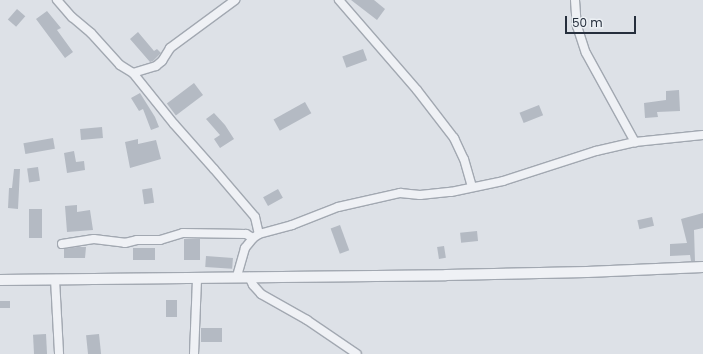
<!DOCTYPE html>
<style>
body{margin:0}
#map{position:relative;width:703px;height:354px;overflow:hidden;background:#dde1e7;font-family:Poppins,sans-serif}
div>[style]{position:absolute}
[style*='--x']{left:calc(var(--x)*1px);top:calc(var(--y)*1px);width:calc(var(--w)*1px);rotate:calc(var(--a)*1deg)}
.building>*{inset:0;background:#b4bac3;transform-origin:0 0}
.roads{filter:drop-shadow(1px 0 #a2a8b1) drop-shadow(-1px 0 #a2a8b1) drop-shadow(0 1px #a2a8b1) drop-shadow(0 -1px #a2a8b1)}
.minor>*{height:8px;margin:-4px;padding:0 4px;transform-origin:4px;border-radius:4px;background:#eff1f5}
.tertiary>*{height:10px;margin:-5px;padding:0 5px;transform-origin:5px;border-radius:5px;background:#eff1f5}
span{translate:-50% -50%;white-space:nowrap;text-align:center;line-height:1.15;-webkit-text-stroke:3px #ecf0f4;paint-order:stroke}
.scale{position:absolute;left:565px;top:16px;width:71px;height:18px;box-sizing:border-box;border:2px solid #262f3d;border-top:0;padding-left:5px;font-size:12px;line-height:14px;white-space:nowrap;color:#262f3d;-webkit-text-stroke:3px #ecf0f4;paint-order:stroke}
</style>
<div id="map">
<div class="building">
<div style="clip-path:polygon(351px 0,374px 0,385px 9px,377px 20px)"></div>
<div style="left:17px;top:9px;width:11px;height:14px;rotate:41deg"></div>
<div style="clip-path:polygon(47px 11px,61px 28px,57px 30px,73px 52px,65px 58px,36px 19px)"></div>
<div style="clip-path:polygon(138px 32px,154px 51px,157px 49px,161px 53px,153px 61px,150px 62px,130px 39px)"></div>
<div style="left:363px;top:49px;width:12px;height:22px;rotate:70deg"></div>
<div style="left:194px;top:83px;width:15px;height:34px;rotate:53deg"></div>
<div style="clip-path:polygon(679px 90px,680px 111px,657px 112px,658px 117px,645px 118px,644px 103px,666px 100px,666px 91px)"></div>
<div style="clip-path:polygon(140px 93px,155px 117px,159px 127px,151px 130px,143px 109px,139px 111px,131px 98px)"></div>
<div style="left:305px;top:102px;width:13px;height:36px;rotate:61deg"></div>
<div style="left:539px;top:105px;width:11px;height:21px;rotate:68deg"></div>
<div style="clip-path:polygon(214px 113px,225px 125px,234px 139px,220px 148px,214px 139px,220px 135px,206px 119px)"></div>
<div style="left:102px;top:127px;width:11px;height:22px;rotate:85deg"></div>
<div style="left:53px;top:138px;width:11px;height:30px;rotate:80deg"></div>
<div style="clip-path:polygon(138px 139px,138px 144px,156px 140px,161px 159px,130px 168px,125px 142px)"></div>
<div style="clip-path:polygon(74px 151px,76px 162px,84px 161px,85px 170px,67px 173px,64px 153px)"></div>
<div style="left:38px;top:167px;width:14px;height:11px;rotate:82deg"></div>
<div style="clip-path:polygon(14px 169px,20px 169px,18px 209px,8px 208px,9px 188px,12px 188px)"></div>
<div style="left:152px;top:188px;width:15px;height:10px;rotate:82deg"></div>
<div style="left:278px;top:189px;width:10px;height:17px;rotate:61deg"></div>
<div style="clip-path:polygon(77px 205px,77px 212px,90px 210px,93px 230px,67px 232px,65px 206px)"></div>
<div style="left:29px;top:209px;width:13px;height:29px"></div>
<div style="clip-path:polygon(703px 213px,703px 228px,694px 230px,695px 261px,691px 261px,690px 255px,670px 256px,670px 244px,687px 243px,681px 219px)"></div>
<div style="left:652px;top:217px;width:9px;height:15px;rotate:77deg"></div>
<div style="left:340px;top:225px;width:27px;height:10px;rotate:70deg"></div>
<div style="left:477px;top:231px;width:10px;height:17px;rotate:84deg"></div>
<div style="left:184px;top:239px;width:16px;height:21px"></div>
<div style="left:444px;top:246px;width:12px;height:7px;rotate:81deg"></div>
<div style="clip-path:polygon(77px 247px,86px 247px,85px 258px,64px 258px,64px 249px)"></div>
<div style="left:133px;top:248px;width:22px;height:12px"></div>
<div style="left:206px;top:256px;width:27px;height:11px;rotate:4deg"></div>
<div style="left:166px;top:300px;width:11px;height:17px"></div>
<div style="left:0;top:301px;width:10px;height:7px"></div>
<div style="left:201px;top:328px;width:21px;height:14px"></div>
<div style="left:46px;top:334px;width:20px;height:13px;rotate:87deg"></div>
<div style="left:99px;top:334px;width:20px;height:13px;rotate:84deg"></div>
</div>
<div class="roads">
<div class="minor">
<div style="--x:57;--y:0;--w:23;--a:49"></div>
<div style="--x:72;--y:17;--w:25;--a:40"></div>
<div style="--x:91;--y:33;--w:43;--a:47.8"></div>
<div style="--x:120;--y:65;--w:15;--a:32"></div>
<div style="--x:133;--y:73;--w:24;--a:-17"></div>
<div style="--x:156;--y:66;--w:8;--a:-40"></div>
<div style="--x:162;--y:61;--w:15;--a:-58"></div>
<div style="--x:170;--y:48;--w:81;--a:-36.4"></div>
<div style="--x:339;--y:0;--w:119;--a:49.1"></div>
<div style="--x:417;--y:90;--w:61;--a:52.4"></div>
<div style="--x:454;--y:138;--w:23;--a:65"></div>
<div style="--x:464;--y:159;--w:29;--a:74"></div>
<div style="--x:575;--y:0;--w:26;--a:86"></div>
<div style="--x:577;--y:26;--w:28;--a:72"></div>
<div style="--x:586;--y:53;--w:102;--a:61.2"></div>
<div style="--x:133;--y:73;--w:65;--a:51.2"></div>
<div style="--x:174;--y:124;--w:60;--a:48.4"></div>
<div style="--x:214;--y:169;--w:63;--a:49.5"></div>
<div style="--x:255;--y:217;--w:17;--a:77"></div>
<div style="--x:62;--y:244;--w:32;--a:-9"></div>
<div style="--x:94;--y:239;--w:31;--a:7"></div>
<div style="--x:125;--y:243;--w:12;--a:-14"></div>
<div style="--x:137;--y:240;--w:23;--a:0"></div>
<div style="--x:160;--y:240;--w:24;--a:-17"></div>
<div style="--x:183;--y:233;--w:63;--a:0.9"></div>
<div style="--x:246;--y:234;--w:8;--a:30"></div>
<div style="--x:237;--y:276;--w:29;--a:-74"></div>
<div style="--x:245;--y:248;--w:13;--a:-51"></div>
<div style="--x:253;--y:238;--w:7;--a:-34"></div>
<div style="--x:259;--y:234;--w:34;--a:-15"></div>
<div style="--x:292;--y:225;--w:49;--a:-21.4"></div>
<div style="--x:338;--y:207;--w:64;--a:-12.7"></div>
<div style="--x:400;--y:193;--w:20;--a:6"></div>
<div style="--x:420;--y:195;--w:31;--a:-6"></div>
<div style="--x:451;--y:192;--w:53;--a:-11.9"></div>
<div style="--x:503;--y:181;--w:98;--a:-17.9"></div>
<div style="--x:596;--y:151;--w:40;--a:-13"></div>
<div style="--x:635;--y:142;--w:68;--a:-5.9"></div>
<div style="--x:249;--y:277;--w:9;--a:63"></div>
<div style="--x:253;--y:285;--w:12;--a:48"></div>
<div style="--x:261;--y:294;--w:53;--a:29.5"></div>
<div style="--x:307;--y:320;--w:60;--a:34.2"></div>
<div style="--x:55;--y:279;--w:75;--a:86.9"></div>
<div style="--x:194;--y:354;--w:75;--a:-87.7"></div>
</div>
<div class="tertiary">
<div style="--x:0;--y:280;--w:446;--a:-0.6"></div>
<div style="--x:446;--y:275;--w:141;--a:-1.2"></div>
<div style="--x:587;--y:272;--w:116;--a:-2.5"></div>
</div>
</div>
<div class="scale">50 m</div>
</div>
